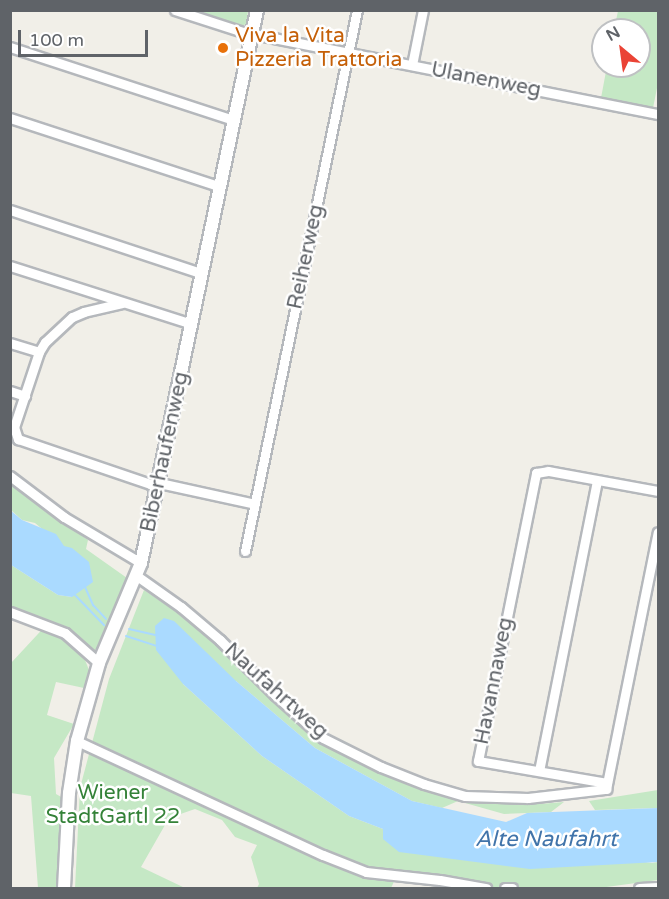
<!DOCTYPE html>
<style>
body{margin:0}
#map{position:relative;width:669px;height:899px;overflow:hidden;background:#f1efe8;font-family:"Varela Round",sans-serif}
div>[style]{position:absolute}
[style*='--x']{left:calc(var(--x)*1px);top:calc(var(--y)*1px);width:calc(var(--w)*1px);rotate:calc(var(--a)*1deg)}
.green>*{inset:0;background:#c5e8c5}
.water>*{inset:0;background:#aadaff}
.stream>*{height:2px;margin:-1px;padding:0 1px;transform-origin:1px;border-radius:1px;background:#aadaff}
.roads{filter:drop-shadow(2px 0 #b5b8bc) drop-shadow(-2px 0 #b5b8bc) drop-shadow(0 2px #b5b8bc) drop-shadow(0 -2px #b5b8bc)}
.minor>*{height:9px;margin:-4.5px;padding:0 4.5px;transform-origin:4.5px;border-radius:4.5px;background:#fff}
.secondary>*{height:12px;margin:-6px;padding:0 6px;transform-origin:6px;border-radius:6px;background:#fff}
.dots>*{width:16px;height:16px;translate:-50% -50%;box-sizing:border-box;border:3px solid #fff;border-radius:50%}
span{translate:-50% -50%;white-space:nowrap;text-align:center;line-height:1.15;-webkit-text-stroke:5px #fff;paint-order:stroke}
.food-label{font-size:21px;color:#c56008}
.left{translate:0 -50%;text-align:left}
.street-label{font-size:21px;color:#5f6368}
.park-label{font-size:21px;color:#348238}
.water-label{font-size:22px;color:#4174aa;font-style:italic}
.frame{position:absolute;inset:0;border:12px solid #5f6368;pointer-events:none}
.north{position:absolute;left:591px;top:18px;width:60px;height:60px;box-sizing:border-box;background:#fff;border:2px solid #bfc1c3;border-radius:50%;rotate:331deg;font-size:16px;font-weight:700;line-height:24px;text-align:center;color:#5f6368}
.north::after{content:'';display:block;margin:auto;width:21px;height:27px;background:#ea4335;clip-path:polygon(50% 0,100% 100%,50% 72%,0 100%)}
.scale{position:absolute;left:18px;top:30px;width:130px;height:27px;box-sizing:border-box;border:3px solid #5f6368;border-top:0;padding-left:8px;font-size:18px;line-height:21px;white-space:nowrap;color:#5f6368;-webkit-text-stroke:4px #fff;paint-order:stroke}
</style>
<div id="map">
<div class="green">
<div style="clip-path:polygon(192px 11px,248px 11px,246px 24px,240px 27px)"></div>
<div style="clip-path:polygon(618px 11px,658px 11px,658px 83px,653px 108px,601px 98px,607px 66px,639px 66px,639px 30px,614px 30px)"></div>
<div style="clip-path:polygon(10px 484px,88px 540px,86px 549px,127px 578px,100px 645px,85px 660px,89px 670px,84px 688px,56px 682px,47px 715px,74px 724px,54px 758px,56px 794px,63px 798px,56px 888px,38px 888px,31px 796px,11px 793px,11px 663px,50px 621px,11px 608px,11px 565px,58px 595px,72px 597px,64px 547px,35px 523px,22px 520px,11px 510px)"></div>
<div style="clip-path:polygon(144px 590px,196px 625px,278px 705px,322px 742px,461px 797px,540px 804px,564px 802px,551px 812px,504px 814px,458px 801px,442px 808px,412px 801px,315px 748px,236px 681px,183px 684px,262px 756px,349px 816px,383px 829px,652px 863px,658px 862px,658px 880px,599px 888px,464px 888px,464px 879px,399px 871px,391px 888px,257px 888px,259px 884px,251px 857px,257px 845px,235px 837px,222px 820px,195px 809px,169px 818px,141px 867px,185px 888px,75px 888px,80px 788px,109px 679px)"></div>
<div style="clip-path:polygon(658px 790px,658px 808px,595px 810px,589px 801px)"></div>
</div>
<div class="water">
<div style="clip-path:polygon(10px 510px,22px 520px,56px 534px,64px 546px,72px 548px,89px 562px,93px 582px,72px 597px,58px 595px,11px 565px)"></div>
<div style="clip-path:polygon(164px 618px,174px 621px,236px 681px,315px 748px,412px 801px,506px 822px,527px 813px,658px 808px,658px 862px,530px 869px,399px 852px,383px 839px,383px 829px,349px 816px,262px 756px,183px 684px,156px 650px,155px 626px)"></div>
</div>
<div class="stream">
<div style="--x:85;--y:587;--w:20;--a:66"></div>
<div style="--x:93;--y:605;--w:19;--a:47"></div>
<div style="--x:75;--y:595;--w:42;--a:46"></div>
<div style="--x:129;--y:629;--w:27;--a:13"></div>
<div style="--x:126;--y:636;--w:32;--a:18"></div>
</div>
<div class="roads">
<div class="minor">
<div style="--x:175;--y:10;--w:71;--a:17.9"></div>
<div style="--x:243;--y:32;--w:423;--a:11.2"></div>
<div style="--x:10;--y:47;--w:235;--a:18.1"></div>
<div style="--x:412;--y:65;--w:56;--a:-78.7"></div>
<div style="--x:10;--y:118;--w:219;--a:18.1"></div>
<div style="--x:10;--y:210;--w:201;--a:18.3"></div>
<div style="--x:10;--y:266;--w:191;--a:17.7"></div>
<div style="--x:122;--y:303;--w:39;--a:167"></div>
<div style="--x:84;--y:312;--w:13;--a:157"></div>
<div style="--x:72;--y:317;--w:37;--a:137"></div>
<div style="--x:45;--y:342;--w:12;--a:121"></div>
<div style="--x:39;--y:352;--w:79;--a:108.4"></div>
<div style="--x:14;--y:427;--w:13;--a:72"></div>
<div style="--x:18;--y:439;--w:139;--a:18.8"></div>
<div style="--x:150;--y:484;--w:14;--a:0"></div>
<div style="--x:164;--y:484;--w:93;--a:12.4"></div>
<div style="--x:10;--y:343;--w:30;--a:17"></div>
<div style="--x:10;--y:391;--w:16;--a:18"></div>
<div style="--x:10;--y:476;--w:68;--a:37.2"></div>
<div style="--x:64;--y:517;--w:90;--a:30.9"></div>
<div style="--x:245;--y:551;--w:552;--a:-78.3"></div>
<div style="--x:137;--y:576;--w:54;--a:35.2"></div>
<div style="--x:181;--y:607;--w:51;--a:40.2"></div>
<div style="--x:220;--y:640;--w:78;--a:45"></div>
<div style="--x:275;--y:695;--w:64;--a:41.9"></div>
<div style="--x:323;--y:738;--w:65;--a:26.6"></div>
<div style="--x:381;--y:767;--w:46;--a:21.6"></div>
<div style="--x:424;--y:784;--w:43;--a:16.3"></div>
<div style="--x:465;--y:796;--w:63;--a:1.8"></div>
<div style="--x:528;--y:798;--w:79;--a:-6.6"></div>
<div style="--x:606;--y:789;--w:262;--a:-78.6"></div>
<div style="--x:10;--y:612;--w:59;--a:20.9"></div>
<div style="--x:65;--y:633;--w:45;--a:41.4"></div>
<div style="--x:77;--y:741;--w:271;--a:24.9"></div>
<div style="--x:323;--y:855;--w:46;--a:21.6"></div>
<div style="--x:366;--y:872;--w:74;--a:6.2"></div>
<div style="--x:440;--y:880;--w:47;--a:9.9"></div>
<div style="--x:539;--y:771;--w:296;--a:-78.7"></div>
<div style="--x:607;--y:783;--w:131;--a:-170.3"></div>
<div style="--x:478;--y:761;--w:294;--a:-78.6"></div>
<div style="--x:536;--y:473;--w:12;--a:-9"></div>
<div style="--x:548;--y:471;--w:112;--a:10.3"></div>
<div style="--x:505;--y:888;--w:7;--a:0"></div>
<div style="--x:639;--y:888;--w:19;--a:-3"></div>
</div>
<div class="secondary">
<div style="--x:64;--y:888;--w:95;--a:-87"></div>
<div style="--x:69;--y:793;--w:53;--a:-81.3"></div>
<div style="--x:77;--y:741;--w:81;--a:-74.2"></div>
<div style="--x:99;--y:663;--w:108;--a:-67.2"></div>
<div style="--x:141;--y:563;--w:565;--a:-78.15"></div>
</div>
</div>
<div class="dots">
<div style="left:223px;top:48px;background:#e8710a"></div>
</div>
<div class="food-label">
<span class="left" style="left:235px;top:48px">Viva la Vita<br>Pizzeria Trattoria</span>
</div>
<div class="street-label">
<span style="left:486px;top:80px;rotate:11deg">Ulanenweg</span>
<span style="left:306px;top:257px;rotate:-78deg">Reiherweg</span>
<span style="left:165px;top:452px;rotate:-78deg">Biberhaufenweg</span>
<span style="left:494px;top:681px;rotate:-79deg">Havannaweg</span>
<span style="left:276px;top:691px;rotate:42deg">Naufahrtweg</span>
</div>
<div class="park-label">
<span style="left:113px;top:805px">Wiener<br>StadtGartl 22</span>
</div>
<div class="water-label">
<span style="left:546px;top:840px">Alte Naufahrt</span>
</div>
<div class="frame"></div>
<div class="north">N</div>
<div class="scale">100 m</div>
</div>
